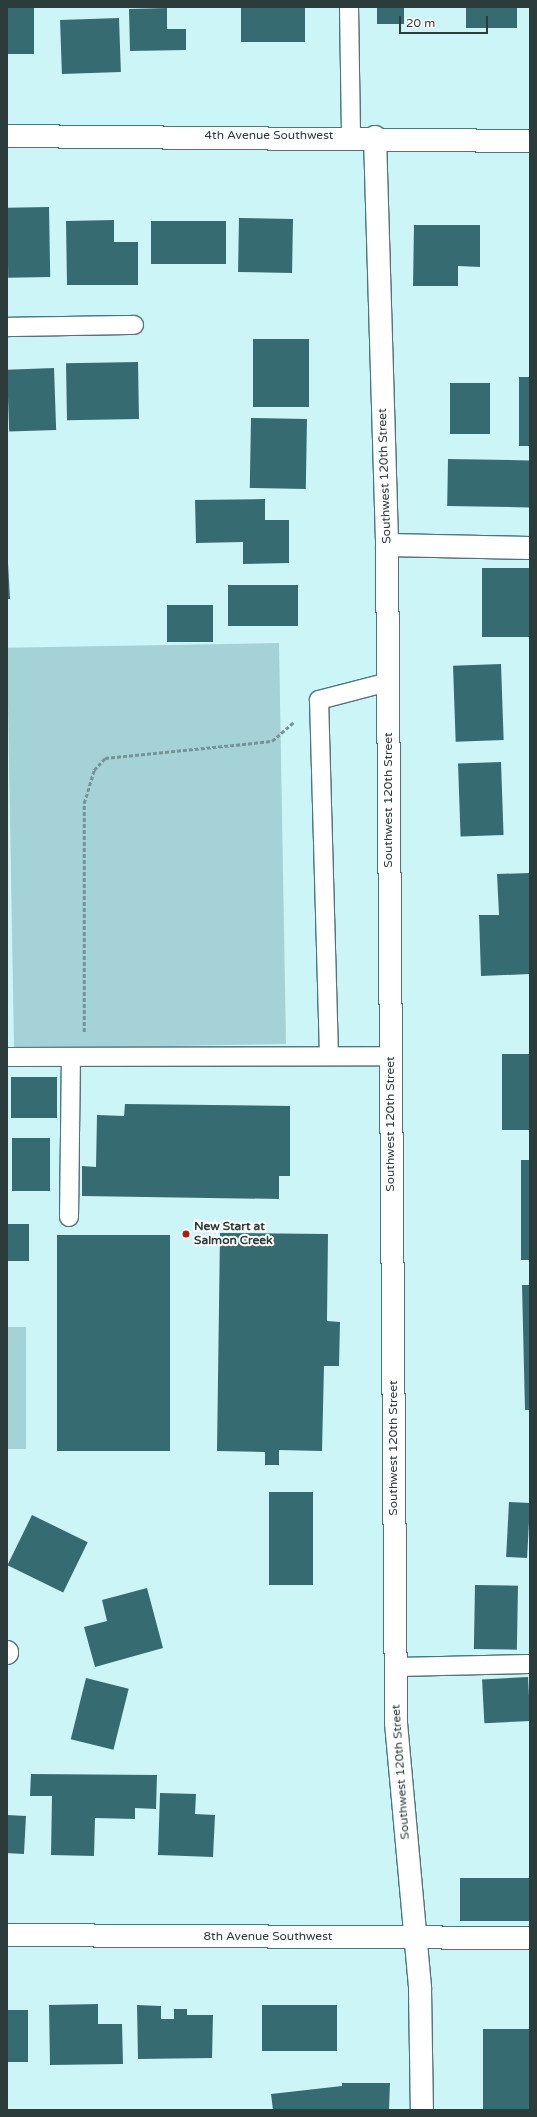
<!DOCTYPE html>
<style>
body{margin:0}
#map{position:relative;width:537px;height:2117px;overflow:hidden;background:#ccf5f8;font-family:"Varela Round",sans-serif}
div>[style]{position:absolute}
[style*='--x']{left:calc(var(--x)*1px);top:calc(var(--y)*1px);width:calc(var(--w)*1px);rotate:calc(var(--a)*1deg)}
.green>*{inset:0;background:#a4d2d6;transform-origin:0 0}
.building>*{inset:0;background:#366c71;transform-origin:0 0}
.path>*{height:2.5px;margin-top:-1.25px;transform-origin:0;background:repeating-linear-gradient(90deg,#779395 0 4px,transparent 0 6px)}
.roads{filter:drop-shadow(1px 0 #507579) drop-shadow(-1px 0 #507579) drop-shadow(0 1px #507579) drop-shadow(0 -1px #507579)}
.service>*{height:18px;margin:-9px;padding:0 9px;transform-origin:9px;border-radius:9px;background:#fff}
.minor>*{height:22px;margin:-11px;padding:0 11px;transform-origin:11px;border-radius:11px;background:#fff}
.tertiary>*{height:22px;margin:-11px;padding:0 11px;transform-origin:11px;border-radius:11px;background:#fff}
.dots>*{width:11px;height:11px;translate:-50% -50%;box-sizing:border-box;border:2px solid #fff;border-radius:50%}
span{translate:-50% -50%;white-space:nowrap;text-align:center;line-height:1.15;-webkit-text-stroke:4px #fff;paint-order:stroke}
.street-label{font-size:12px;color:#2c3c3d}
.poi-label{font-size:12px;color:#2c3c3d;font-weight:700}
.left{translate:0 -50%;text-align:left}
.frame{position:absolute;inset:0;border:8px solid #2c3c3d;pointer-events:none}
.scale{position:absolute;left:399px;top:16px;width:89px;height:18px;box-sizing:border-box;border:2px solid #2c3c3d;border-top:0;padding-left:5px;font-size:12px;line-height:14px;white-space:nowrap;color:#2c3c3d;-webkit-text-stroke:3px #fff;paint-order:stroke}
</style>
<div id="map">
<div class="green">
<div style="left:279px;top:643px;width:401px;height:272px;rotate:89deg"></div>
<div style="left:7px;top:1327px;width:19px;height:122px"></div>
</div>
<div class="building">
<div style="left:7px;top:7px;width:27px;height:47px"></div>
<div style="left:377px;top:7px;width:27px;height:17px"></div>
<div style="left:466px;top:7px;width:51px;height:21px"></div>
<div style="clip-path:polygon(167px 8px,167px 29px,186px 29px,186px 50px,130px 51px,129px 9px)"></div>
<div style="left:305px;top:8px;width:34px;height:64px;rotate:90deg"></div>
<div style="left:119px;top:18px;width:54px;height:59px;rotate:88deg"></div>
<div style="left:49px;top:207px;width:70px;height:42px;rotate:89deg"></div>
<div style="left:239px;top:218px;width:54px;height:54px;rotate:1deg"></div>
<div style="clip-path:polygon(114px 220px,114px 242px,138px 242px,138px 285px,67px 285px,66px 221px)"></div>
<div style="left:226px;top:221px;width:43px;height:75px;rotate:90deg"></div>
<div style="clip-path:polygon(414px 225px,480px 225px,480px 267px,458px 266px,458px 286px,413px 286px)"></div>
<div style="left:253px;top:339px;width:56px;height:68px"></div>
<div style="left:138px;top:362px;width:57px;height:72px;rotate:89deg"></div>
<div style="left:54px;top:368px;width:62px;height:47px;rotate:88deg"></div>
<div style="left:519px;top:377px;width:11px;height:69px"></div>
<div style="left:450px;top:383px;width:40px;height:51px"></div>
<div style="left:251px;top:418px;width:56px;height:70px;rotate:1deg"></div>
<div style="left:448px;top:459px;width:82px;height:47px;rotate:1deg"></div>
<div style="clip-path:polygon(265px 499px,265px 520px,289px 520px,289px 563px,243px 564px,243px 542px,196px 543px,195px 500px)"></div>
<div style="clip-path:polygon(7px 563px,8px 563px,10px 599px,7px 599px)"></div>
<div style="left:530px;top:568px;width:69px;height:48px;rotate:90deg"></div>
<div style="left:298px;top:585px;width:41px;height:70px;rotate:90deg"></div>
<div style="left:167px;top:605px;width:46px;height:37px"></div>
<div style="left:501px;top:664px;width:76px;height:48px;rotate:88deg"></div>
<div style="left:501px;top:762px;width:73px;height:43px;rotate:88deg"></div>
<div style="clip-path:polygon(530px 873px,530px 974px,481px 976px,479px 915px,499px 915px,497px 874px)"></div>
<div style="left:530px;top:1054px;width:76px;height:28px;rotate:90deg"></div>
<div style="left:11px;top:1077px;width:46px;height:41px"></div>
<div style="clip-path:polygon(125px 1104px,290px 1106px,290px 1176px,279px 1176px,279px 1199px,82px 1196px,82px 1166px,96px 1167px,97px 1115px,124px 1116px)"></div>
<div style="left:12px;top:1138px;width:38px;height:53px"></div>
<div style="left:521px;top:1160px;width:9px;height:100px"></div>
<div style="left:7px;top:1224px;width:22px;height:37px"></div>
<div style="clip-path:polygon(220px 1233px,328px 1234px,327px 1321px,340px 1322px,339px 1366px,324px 1366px,322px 1451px,279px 1450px,279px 1465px,265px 1465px,265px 1452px,217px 1451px)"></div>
<div style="left:57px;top:1235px;width:113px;height:216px"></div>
<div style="clip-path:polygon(522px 1285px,530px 1285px,530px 1410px,525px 1410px)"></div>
<div style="left:269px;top:1492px;width:44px;height:93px"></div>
<div style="left:509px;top:1502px;width:21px;height:55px;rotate:3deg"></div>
<div style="left:32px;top:1515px;width:62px;height:56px;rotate:26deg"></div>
<div style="left:475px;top:1585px;width:43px;height:64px;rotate:1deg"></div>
<div style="clip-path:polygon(147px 1588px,163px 1648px,95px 1667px,84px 1627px,107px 1621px,102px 1600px)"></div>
<div style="left:528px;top:1677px;width:44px;height:46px;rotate:87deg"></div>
<div style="left:86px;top:1678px;width:44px;height:63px;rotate:14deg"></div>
<div style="clip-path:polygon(31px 1774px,157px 1775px,156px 1809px,135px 1808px,135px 1819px,95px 1818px,94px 1856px,51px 1855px,52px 1796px,30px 1796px)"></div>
<div style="clip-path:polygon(160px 1793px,196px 1794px,195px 1814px,215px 1815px,213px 1857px,158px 1855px)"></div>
<div style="left:7px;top:1815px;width:19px;height:38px;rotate:3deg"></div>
<div style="left:530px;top:1878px;width:43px;height:70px;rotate:90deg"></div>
<div style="clip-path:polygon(98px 2004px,98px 2024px,122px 2024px,123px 2064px,50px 2065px,49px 2005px)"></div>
<div style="clip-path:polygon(137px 2005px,161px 2006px,161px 2019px,174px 2019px,174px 2009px,187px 2009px,187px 2015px,213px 2015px,212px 2058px,138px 2059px)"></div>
<div style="left:262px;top:2005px;width:75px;height:46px"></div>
<div style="left:7px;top:2010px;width:21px;height:52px"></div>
<div style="left:530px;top:2029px;width:81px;height:47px;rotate:90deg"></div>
<div style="clip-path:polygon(342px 2083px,390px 2083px,389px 2110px,273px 2110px,271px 2094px,342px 2086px)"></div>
</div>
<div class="path">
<div style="--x:84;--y:1032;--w:229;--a:-90"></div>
<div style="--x:84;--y:803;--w:34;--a:-73"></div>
<div style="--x:94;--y:770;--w:16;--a:-47"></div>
<div style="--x:105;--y:758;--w:168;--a:-5.8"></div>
<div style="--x:272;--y:741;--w:29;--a:-41"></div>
</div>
<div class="roads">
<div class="service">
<div style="--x:349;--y:7;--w:130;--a:89.1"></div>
<div style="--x:7;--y:327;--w:127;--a:-0.9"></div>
<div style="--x:329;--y:1056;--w:356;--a:-91.6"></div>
<div style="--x:319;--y:700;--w:71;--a:-14.6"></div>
<div style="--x:7;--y:1057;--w:384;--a:-0.1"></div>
<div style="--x:69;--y:1217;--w:160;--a:-89.3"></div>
<div style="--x:396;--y:1667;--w:134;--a:-1.3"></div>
</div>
<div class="minor">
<div style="--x:387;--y:545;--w:143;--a:1.2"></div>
<div style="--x:7;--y:1653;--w:1;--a:-90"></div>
<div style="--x:7;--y:1935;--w:523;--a:0.33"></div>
</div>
<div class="tertiary">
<div style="--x:7;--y:136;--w:523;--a:0.55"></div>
<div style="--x:375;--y:137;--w:408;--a:88.3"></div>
<div style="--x:387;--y:545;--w:1178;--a:89.56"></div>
<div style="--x:396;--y:1723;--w:267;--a:84.8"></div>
<div style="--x:420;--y:1989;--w:121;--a:89.1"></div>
</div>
</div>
<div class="dots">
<div style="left:186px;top:1234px;background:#ae1f12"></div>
</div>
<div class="street-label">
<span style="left:269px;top:136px">4th Avenue Southwest</span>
<span style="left:385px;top:476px;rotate:-92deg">Southwest 120th Street</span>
<span style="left:389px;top:800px;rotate:-90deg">Southwest 120th Street</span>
<span style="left:391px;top:1124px;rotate:-90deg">Southwest 120th Street</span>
<span style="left:394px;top:1448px;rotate:-90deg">Southwest 120th Street</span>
<span style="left:401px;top:1772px;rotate:-94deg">Southwest 120th Street</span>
<span style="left:268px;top:1937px">8th Avenue Southwest</span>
</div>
<div class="poi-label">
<span class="left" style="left:194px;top:1234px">New Start at<br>Salmon Creek</span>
</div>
<div class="frame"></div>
<div class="scale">20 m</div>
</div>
